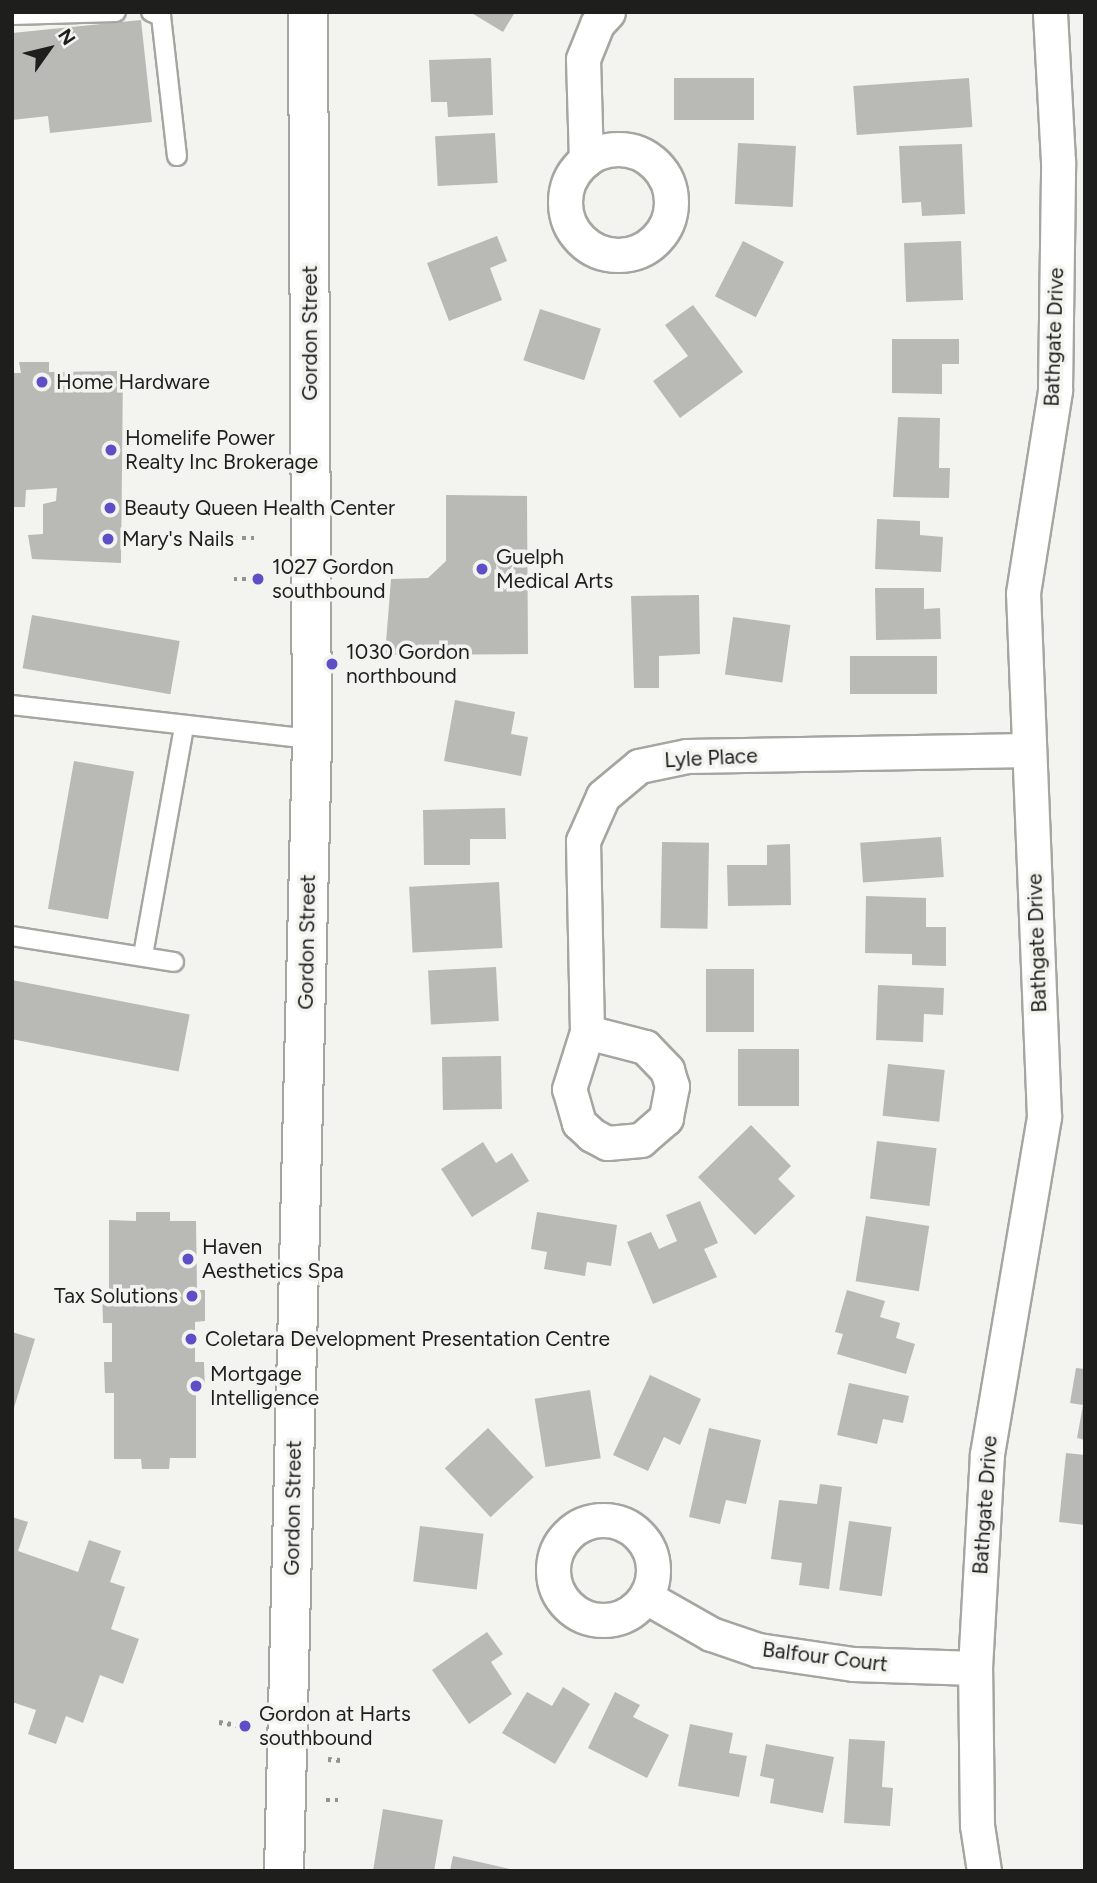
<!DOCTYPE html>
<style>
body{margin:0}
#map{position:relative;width:1097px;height:1883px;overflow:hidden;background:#f3f3f0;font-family:Figtree,sans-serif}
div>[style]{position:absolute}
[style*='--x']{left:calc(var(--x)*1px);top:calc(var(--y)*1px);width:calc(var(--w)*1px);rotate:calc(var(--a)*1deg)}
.building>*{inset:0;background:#b9b9b5;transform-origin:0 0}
.path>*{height:4.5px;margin-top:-2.25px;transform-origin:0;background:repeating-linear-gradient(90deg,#929290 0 3.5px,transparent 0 8.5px)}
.roads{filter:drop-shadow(2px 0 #a6a5a2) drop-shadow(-2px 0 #a6a5a2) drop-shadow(0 2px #a6a5a2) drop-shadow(0 -2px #a6a5a2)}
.service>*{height:18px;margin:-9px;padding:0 9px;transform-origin:9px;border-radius:9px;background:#fff}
.minor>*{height:33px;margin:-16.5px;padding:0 16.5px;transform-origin:16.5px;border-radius:16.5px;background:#fff}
.minor>.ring{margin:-16.5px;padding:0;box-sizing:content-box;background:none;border:33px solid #fff;border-radius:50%}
.secondary>*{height:38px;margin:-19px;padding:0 19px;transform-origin:19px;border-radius:19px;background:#fff}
.dots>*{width:19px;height:19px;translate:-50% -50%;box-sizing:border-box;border:4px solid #f3f3f0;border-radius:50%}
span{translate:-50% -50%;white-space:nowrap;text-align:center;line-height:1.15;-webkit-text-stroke:7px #f3f3f0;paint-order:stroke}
.street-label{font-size:21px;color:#1e1e1d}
.poi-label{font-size:21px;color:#1e1e1d}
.left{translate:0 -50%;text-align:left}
.right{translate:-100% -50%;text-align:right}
.frame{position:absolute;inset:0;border:14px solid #1e1e1d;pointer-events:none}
.north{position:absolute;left:14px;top:14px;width:70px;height:70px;-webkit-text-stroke:5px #f3f3f0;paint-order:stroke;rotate:56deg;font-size:19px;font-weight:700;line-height:28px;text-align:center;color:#1e1e1d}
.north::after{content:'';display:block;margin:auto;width:24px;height:32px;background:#1e1e1d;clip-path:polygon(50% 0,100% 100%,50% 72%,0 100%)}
</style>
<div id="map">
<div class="building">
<div style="clip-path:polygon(470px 12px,515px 12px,503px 32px)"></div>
<div style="clip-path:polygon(141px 20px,152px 122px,50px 133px,48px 116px,12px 120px,12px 33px)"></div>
<div style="clip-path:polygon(491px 58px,493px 115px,448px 117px,447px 102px,431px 102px,429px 60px)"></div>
<div style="left:674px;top:78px;width:80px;height:42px"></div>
<div style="left:969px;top:78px;width:49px;height:116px;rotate:86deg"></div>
<div style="left:495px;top:133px;width:50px;height:60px;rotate:87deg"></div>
<div style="left:738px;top:143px;width:58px;height:61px;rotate:3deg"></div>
<div style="clip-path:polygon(962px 144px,965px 214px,922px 216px,921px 202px,902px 203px,899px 146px)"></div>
<div style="clip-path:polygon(497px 236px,507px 261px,490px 268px,502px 300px,449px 321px,427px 263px)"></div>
<div style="left:743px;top:241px;width:46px;height:62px;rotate:27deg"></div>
<div style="left:961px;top:241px;width:59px;height:57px;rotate:88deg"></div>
<div style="clip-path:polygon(693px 305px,743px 372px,680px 418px,653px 381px,688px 356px,665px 325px)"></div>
<div style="left:540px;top:309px;width:64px;height:54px;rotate:18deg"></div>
<div style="clip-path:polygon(892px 339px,959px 339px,959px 364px,942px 364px,942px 394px,892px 393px)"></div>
<div style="clip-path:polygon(19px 362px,49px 362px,49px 372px,123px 371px,121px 563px,32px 559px,28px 535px,43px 534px,43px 504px,56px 501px,57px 488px,26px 490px,25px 507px,12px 507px,12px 373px,21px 373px)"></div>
<div style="clip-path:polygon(898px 417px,940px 418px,939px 468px,950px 468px,949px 498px,893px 497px)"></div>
<div style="clip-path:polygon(446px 495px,527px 496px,528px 654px,385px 655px,391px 579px,428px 578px,446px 561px)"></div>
<div style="clip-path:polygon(877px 519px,920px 521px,920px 535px,943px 537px,941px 572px,875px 569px)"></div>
<div style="clip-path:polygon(875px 588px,924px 588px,924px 609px,940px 608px,941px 639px,876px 640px)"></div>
<div style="clip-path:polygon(699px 595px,700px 654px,659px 656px,659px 688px,634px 688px,631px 596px)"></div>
<div style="left:32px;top:615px;width:150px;height:54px;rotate:10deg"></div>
<div style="left:733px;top:617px;width:58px;height:58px;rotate:8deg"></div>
<div style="left:850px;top:656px;width:87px;height:38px"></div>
<div style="clip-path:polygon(455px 700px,515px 712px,511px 734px,528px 737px,521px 776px,444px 761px)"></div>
<div style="left:74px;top:761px;width:61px;height:150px;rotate:10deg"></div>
<div style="clip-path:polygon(505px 808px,506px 839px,470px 839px,470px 865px,424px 865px,423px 810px)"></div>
<div style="left:941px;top:837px;width:40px;height:81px;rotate:86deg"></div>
<div style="left:662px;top:842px;width:47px;height:86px;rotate:1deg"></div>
<div style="clip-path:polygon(790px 844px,791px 905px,728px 906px,727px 865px,767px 865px,767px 845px)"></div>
<div style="left:499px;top:882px;width:66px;height:90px;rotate:87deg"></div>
<div style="clip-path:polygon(866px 896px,926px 898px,926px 927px,946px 927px,946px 966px,912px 965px,912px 954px,865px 953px)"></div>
<div style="left:496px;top:967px;width:54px;height:68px;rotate:87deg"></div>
<div style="left:706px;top:969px;width:48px;height:63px"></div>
<div style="left:12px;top:980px;width:181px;height:58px;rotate:11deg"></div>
<div style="clip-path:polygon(878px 985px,944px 988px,943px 1015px,924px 1014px,923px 1042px,876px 1040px)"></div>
<div style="left:738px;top:1049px;width:61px;height:57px"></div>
<div style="left:501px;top:1056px;width:53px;height:59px;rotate:89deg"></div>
<div style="left:888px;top:1064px;width:57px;height:52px;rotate:6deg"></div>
<div style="clip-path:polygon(751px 1125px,791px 1166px,778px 1179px,795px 1196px,755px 1235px,698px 1177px)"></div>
<div style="left:877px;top:1141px;width:60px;height:58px;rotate:7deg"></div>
<div style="clip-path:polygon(483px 1142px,496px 1163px,512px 1153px,529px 1181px,472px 1217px,441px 1169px)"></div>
<div style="clip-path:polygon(700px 1201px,718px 1243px,704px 1249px,717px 1277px,653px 1304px,627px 1242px,651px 1232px,659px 1249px,677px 1241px,666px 1215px)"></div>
<div style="clip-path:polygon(136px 1212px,170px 1212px,170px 1221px,196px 1221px,197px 1290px,205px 1290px,205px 1321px,195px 1322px,195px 1362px,204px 1362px,205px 1390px,196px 1391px,196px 1458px,170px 1458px,169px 1469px,142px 1469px,141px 1459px,114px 1459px,114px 1393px,105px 1393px,104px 1362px,112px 1362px,112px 1323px,103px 1323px,102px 1290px,109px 1290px,109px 1220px,136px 1221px)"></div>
<div style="clip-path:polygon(537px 1212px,617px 1225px,611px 1266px,587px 1262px,585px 1276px,544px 1269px,547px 1252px,531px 1249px)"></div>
<div style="left:866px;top:1216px;width:64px;height:66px;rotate:9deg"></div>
<div style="clip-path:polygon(847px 1290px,885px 1301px,880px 1317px,900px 1323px,896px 1338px,915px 1344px,906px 1374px,837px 1354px,843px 1334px,835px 1332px)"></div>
<div style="clip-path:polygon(12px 1332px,35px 1339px,13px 1411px,12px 1411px)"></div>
<div style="clip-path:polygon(1076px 1368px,1085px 1369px,1085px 1440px,1077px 1438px,1083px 1405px,1070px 1403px)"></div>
<div style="clip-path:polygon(650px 1375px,701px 1399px,680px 1445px,664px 1437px,648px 1471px,613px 1455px)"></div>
<div style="clip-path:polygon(849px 1383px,909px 1396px,903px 1423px,883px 1419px,877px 1444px,837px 1435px)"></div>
<div style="left:590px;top:1390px;width:69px;height:56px;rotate:81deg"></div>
<div style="left:488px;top:1428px;width:67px;height:59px;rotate:47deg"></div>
<div style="clip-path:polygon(709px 1428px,761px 1440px,746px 1504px,726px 1500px,720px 1524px,689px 1517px)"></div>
<div style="clip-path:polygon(1066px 1453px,1085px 1455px,1085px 1525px,1059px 1522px)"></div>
<div style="clip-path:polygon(820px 1484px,842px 1487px,829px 1589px,799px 1585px,802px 1563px,771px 1559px,779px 1500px,817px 1504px)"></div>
<div style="clip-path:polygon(12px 1517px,28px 1522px,18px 1551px,78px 1572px,89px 1540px,121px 1551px,110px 1582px,125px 1587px,111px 1629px,139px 1639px,123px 1684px,100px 1675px,83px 1723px,66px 1716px,56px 1744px,28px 1734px,36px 1710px,12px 1702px)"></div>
<div style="left:849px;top:1521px;width:43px;height:70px;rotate:8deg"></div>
<div style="left:420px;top:1526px;width:64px;height:56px;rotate:7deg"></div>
<div style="clip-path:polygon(487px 1632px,503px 1654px,491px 1662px,512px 1694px,469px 1724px,432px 1670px)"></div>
<div style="clip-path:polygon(563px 1687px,590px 1704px,555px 1764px,502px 1733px,527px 1692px,552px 1706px)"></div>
<div style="clip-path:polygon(615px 1692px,640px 1705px,633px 1717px,669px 1735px,647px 1778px,588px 1748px)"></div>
<div style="clip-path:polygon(690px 1724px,733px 1733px,729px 1753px,747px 1756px,739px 1797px,678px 1786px)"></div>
<div style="clip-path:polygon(849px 1739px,885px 1741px,882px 1787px,893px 1788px,890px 1826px,844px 1823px)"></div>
<div style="clip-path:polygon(766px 1744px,834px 1757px,823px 1813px,770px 1803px,774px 1779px,760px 1776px)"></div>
<div style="clip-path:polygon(383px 1809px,443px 1820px,434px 1871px,373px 1871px)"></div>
<div style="clip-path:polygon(453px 1856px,514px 1870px,514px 1871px,450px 1871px)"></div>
</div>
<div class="path">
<div style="--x:234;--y:538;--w:23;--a:0"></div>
<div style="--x:234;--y:579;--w:24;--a:0"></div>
<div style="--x:219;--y:1722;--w:26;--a:9"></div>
<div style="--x:328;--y:1759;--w:13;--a:4"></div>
<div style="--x:326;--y:1800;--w:12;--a:0"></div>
</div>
<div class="roads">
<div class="service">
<div style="--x:151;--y:12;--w:11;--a:22"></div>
<div style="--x:161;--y:16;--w:141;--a:83.5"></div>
<div style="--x:12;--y:15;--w:104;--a:-1.7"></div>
<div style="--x:12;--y:705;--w:302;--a:6.5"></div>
<div style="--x:12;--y:936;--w:164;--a:9.1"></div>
<div style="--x:143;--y:955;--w:233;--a:-79.8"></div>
</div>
<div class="minor">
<div class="ring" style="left:565px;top:149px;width:73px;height:73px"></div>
<div style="--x:586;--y:160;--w:101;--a:-91.7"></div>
<div style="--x:583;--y:59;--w:38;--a:-68"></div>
<div style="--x:597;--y:24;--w:16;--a:-47"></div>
<div style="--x:587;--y:1032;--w:60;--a:14.5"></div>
<div style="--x:645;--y:1047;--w:32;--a:46"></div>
<div style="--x:667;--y:1070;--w:17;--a:73"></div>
<div style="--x:672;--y:1086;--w:33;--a:101"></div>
<div style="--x:666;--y:1118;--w:33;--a:139"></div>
<div style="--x:641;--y:1140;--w:34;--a:175"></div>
<div style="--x:607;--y:1143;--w:17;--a:-152"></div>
<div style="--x:592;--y:1135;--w:18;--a:-137"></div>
<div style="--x:579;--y:1123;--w:35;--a:-106"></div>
<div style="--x:569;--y:1089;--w:60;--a:-72.5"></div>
<div style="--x:587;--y:1032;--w:191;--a:-91.2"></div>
<div style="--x:583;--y:841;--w:49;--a:-66"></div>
<div style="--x:603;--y:796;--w:47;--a:-39.8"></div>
<div style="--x:639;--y:766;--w:49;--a:-11.8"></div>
<div style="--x:687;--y:756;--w:342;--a:-1"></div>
<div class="ring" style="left:553px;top:1520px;width:67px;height:67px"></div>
<div style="--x:646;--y:1597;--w:75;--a:29.6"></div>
<div style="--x:711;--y:1634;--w:50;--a:18.8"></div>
<div style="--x:758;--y:1650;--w:96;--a:8.4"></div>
<div style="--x:853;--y:1664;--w:122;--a:1.9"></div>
<div style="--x:984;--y:1871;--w:47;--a:-98.7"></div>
<div style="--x:977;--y:1825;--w:157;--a:-90.7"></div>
<div style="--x:975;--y:1668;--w:214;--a:-86.8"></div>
<div style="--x:987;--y:1454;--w:342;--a:-80.4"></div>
<div style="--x:1044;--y:1117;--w:524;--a:-92.29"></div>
<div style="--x:1023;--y:593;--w:206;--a:-81"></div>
<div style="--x:1055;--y:390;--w:229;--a:-89.2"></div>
<div style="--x:1058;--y:161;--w:149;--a:-93.1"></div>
</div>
<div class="secondary">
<div style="--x:284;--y:1871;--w:1132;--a:-88.58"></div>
<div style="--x:312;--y:739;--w:727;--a:-90.32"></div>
</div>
</div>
<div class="dots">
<div style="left:42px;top:382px;background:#5e4fc7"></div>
<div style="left:111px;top:450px;background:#5e4fc7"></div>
<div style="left:110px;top:508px;background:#5e4fc7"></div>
<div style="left:108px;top:539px;background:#5e4fc7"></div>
<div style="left:482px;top:569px;background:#5e4fc7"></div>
<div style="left:258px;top:579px;background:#5e4fc7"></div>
<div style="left:332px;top:664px;background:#5e4fc7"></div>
<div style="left:188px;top:1259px;background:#5e4fc7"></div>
<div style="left:192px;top:1296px;background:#5e4fc7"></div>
<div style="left:191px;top:1339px;background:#5e4fc7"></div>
<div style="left:196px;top:1386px;background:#5e4fc7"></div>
<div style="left:245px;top:1726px;background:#5e4fc7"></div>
</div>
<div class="street-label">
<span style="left:310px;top:333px;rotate:-90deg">Gordon Street</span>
<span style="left:1054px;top:337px;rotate:-88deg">Bathgate Drive</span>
<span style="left:711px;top:758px;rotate:-3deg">Lyle Place</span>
<span style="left:307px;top:942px;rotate:-89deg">Gordon Street</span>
<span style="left:1037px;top:943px;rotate:-92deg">Bathgate Drive</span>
<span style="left:985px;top:1505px;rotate:-86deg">Bathgate Drive</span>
<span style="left:293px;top:1508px;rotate:-89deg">Gordon Street</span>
<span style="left:825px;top:1657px;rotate:7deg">Balfour Court</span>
</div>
<div class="poi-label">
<span class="left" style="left:56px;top:382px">Home Hardware</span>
<span class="left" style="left:125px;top:450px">Homelife Power<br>Realty Inc Brokerage</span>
<span class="left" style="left:124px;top:508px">Beauty Queen Health Center</span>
<span class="left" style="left:122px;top:539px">Mary's Nails</span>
<span class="left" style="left:496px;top:569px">Guelph<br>Medical Arts</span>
<span class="left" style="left:272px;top:579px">1027 Gordon<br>southbound</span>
<span class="left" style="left:346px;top:664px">1030 Gordon<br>northbound</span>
<span class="left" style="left:202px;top:1259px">Haven<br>Aesthetics Spa</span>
<span class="right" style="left:178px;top:1296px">Tax Solutions</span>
<span class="left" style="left:205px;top:1339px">Coletara Development Presentation Centre</span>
<span class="left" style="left:210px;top:1386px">Mortgage<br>Intelligence</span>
<span class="left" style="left:259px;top:1726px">Gordon at Harts<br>southbound</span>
</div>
<div class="frame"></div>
<div class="north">N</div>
</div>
